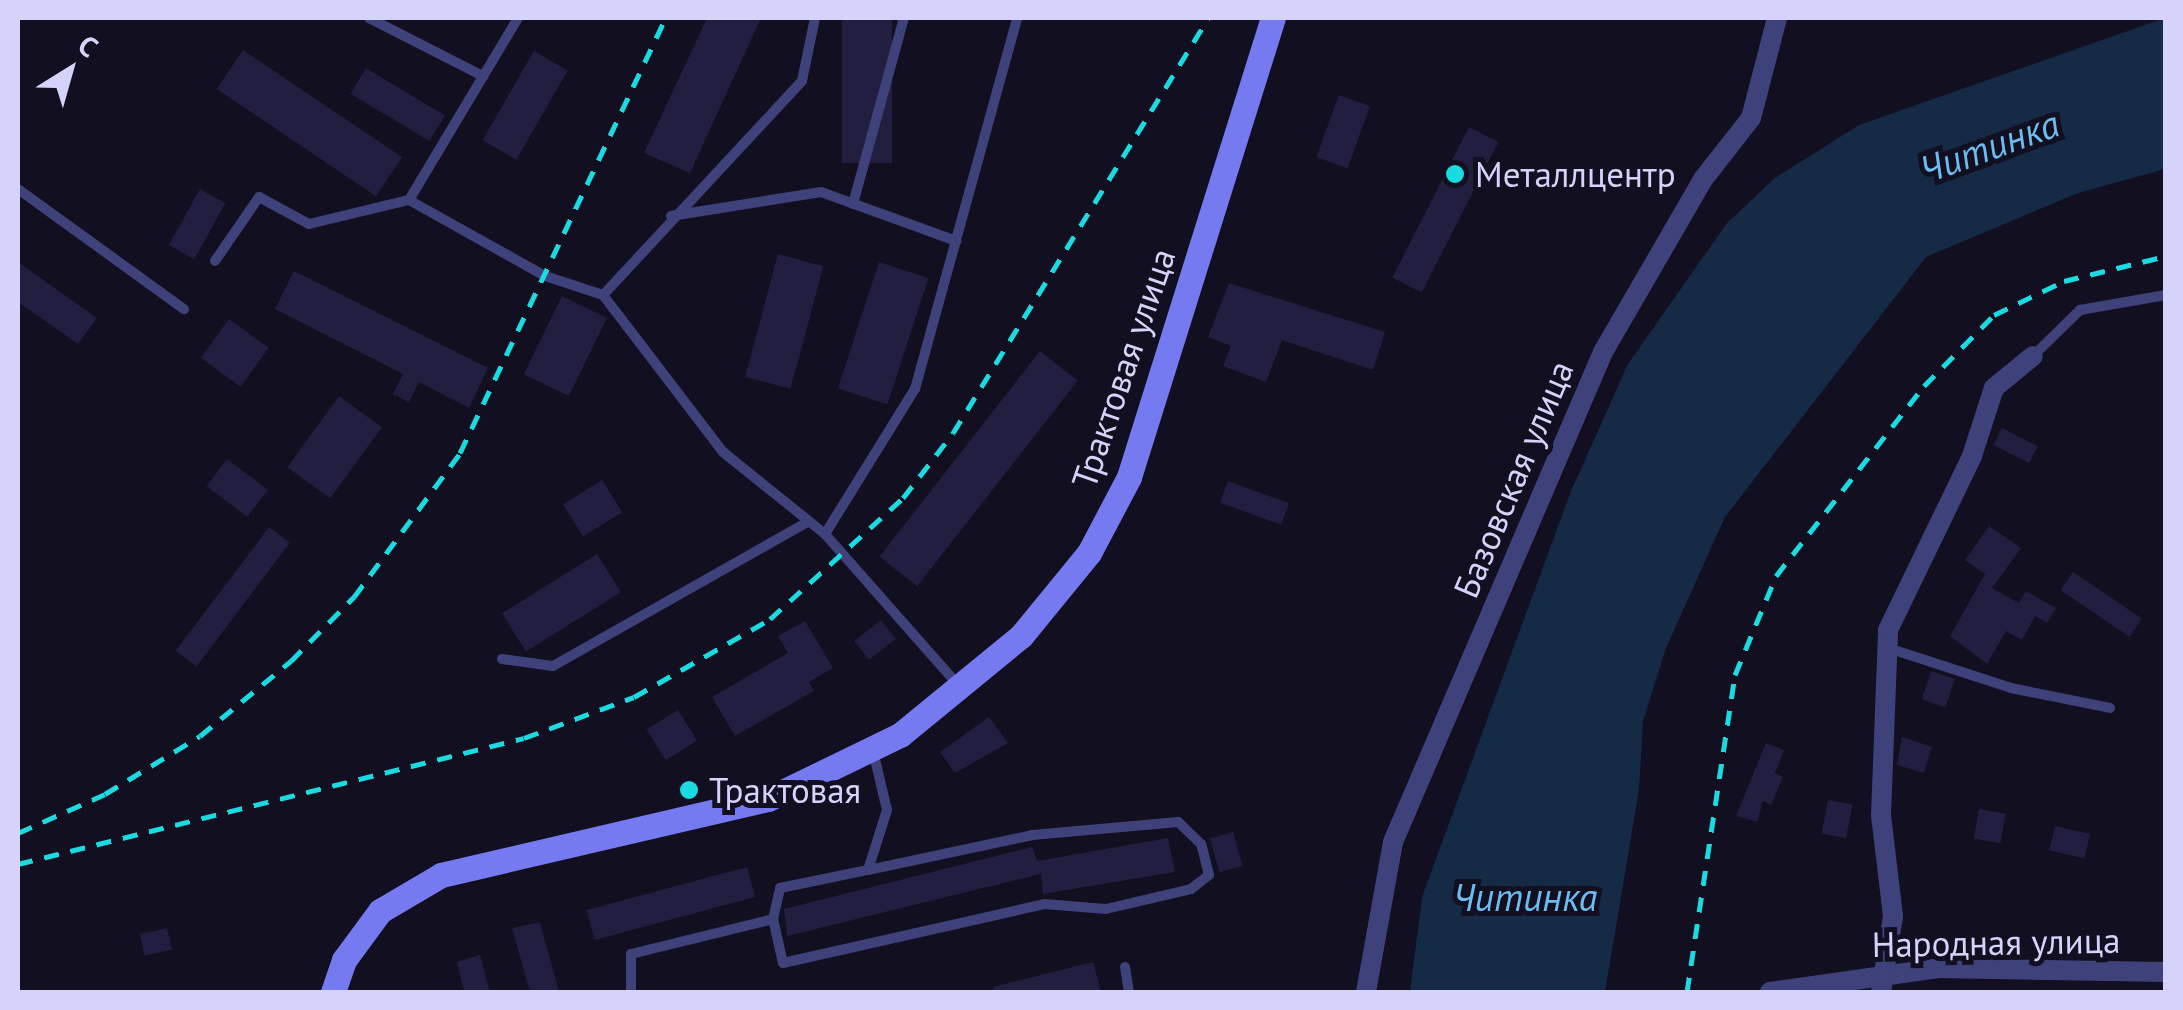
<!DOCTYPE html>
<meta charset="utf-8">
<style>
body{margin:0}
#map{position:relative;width:2183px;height:1010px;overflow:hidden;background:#110f20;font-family:"PT Sans",sans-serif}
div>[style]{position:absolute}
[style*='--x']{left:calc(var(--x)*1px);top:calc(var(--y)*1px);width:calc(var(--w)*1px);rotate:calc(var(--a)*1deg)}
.water>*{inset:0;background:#152a45}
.building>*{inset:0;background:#221e3f;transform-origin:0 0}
.service>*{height:10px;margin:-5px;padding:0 5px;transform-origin:5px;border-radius:5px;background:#3f417a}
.minor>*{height:20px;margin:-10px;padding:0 10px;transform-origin:10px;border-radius:10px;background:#3f417a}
.secondary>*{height:25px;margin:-12.5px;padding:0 12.5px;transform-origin:12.5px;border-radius:12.5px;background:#757af0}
.rail>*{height:5px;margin-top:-2.5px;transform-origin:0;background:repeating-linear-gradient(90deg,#19dbe1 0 15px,transparent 0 27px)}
.dots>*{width:28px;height:28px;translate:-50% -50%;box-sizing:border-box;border:5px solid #110f20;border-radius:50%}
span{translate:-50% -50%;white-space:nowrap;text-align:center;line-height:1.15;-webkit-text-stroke:10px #110f20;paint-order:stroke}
.poi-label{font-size:35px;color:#d5d3fa}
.left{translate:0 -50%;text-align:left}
.street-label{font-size:35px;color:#d5d3fa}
.water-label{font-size:38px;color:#6cbcef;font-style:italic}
.frame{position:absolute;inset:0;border:20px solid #d5d3fa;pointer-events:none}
.north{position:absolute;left:20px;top:20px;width:100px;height:100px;-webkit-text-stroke:8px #110f20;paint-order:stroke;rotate:37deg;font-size:28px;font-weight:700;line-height:40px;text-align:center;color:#d5d3fa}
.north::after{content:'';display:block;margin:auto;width:35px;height:45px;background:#d5d3fa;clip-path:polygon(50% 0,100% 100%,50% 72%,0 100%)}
</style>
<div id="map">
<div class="water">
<div style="clip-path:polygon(2165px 18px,2165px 169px,2078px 193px,1926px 257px,1725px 517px,1666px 648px,1643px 721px,1639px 790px,1605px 992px,1410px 992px,1422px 897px,1571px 491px,1628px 364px,1727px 223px,1775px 178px,1859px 125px)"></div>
</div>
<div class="building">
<div style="clip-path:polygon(707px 18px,761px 18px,690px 173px,644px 153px)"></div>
<div style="left:842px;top:18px;width:50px;height:145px"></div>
<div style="left:243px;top:50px;width:192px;height:47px;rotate:34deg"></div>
<div style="left:534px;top:51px;width:39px;height:103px;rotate:30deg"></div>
<div style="left:366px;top:68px;width:92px;height:30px;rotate:31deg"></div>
<div style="left:1339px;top:95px;width:33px;height:66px;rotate:20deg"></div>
<div style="left:1469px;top:127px;width:33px;height:169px;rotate:27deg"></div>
<div style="left:200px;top:189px;width:29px;height:64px;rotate:29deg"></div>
<div style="left:778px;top:254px;width:47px;height:127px;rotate:15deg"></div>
<div style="clip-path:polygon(18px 262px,97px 318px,78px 344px,18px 302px)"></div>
<div style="left:879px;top:262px;width:52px;height:133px;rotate:18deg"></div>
<div style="clip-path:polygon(294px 271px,488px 368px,469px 408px,419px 382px,409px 402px,393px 394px,403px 374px,275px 309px)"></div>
<div style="clip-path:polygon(1229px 283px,1385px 332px,1373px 370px,1282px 340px,1266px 382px,1223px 366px,1231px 346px,1208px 337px)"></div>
<div style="left:562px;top:296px;width:50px;height:87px;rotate:26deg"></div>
<div style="left:229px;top:319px;width:49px;height:48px;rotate:36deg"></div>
<div style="left:1040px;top:351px;width:48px;height:261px;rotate:38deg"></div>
<div style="left:339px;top:396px;width:53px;height:88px;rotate:36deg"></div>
<div style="left:2002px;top:428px;width:40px;height:19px;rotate:27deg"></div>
<div style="left:227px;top:459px;width:51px;height:34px;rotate:37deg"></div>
<div style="left:602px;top:480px;width:38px;height:46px;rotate:58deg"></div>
<div style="left:1228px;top:481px;width:65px;height:23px;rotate:20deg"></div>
<div style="clip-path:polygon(1989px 526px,2021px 548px,1992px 588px,2019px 603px,2026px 591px,2056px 608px,2047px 623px,2035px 616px,2022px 640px,2006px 631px,1987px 664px,1950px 636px,1985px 574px,1965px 560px)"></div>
<div style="left:269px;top:527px;width:26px;height:155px;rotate:37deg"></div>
<div style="left:597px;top:554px;width:45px;height:112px;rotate:58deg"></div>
<div style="left:2073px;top:572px;width:83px;height:22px;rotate:34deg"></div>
<div style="left:881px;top:620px;width:24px;height:34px;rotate:52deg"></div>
<div style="clip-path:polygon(805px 621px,833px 668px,809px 682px,814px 691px,735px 736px,712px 697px,788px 653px,778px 636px)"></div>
<div style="left:1931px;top:671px;width:25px;height:30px;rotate:18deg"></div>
<div style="left:678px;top:710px;width:36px;height:37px;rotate:58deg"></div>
<div style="clip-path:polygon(989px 717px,1008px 743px,955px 773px,940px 752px)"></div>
<div style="clip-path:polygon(1902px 737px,1932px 747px,1924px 773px,1897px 765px)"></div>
<div style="clip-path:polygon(1766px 743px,1784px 750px,1775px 773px,1783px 777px,1771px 805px,1763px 801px,1757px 822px,1736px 816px)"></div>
<div style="left:1828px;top:800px;width:25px;height:34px;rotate:11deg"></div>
<div style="left:1979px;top:809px;width:27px;height:30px;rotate:10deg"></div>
<div style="left:2055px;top:826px;width:36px;height:25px;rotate:13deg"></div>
<div style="left:1233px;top:832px;width:35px;height:24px;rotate:74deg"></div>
<div style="clip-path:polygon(1168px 838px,1175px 872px,1043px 894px,1041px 874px,787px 936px,784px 909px,1032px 847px,1037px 861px)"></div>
<div style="left:747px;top:867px;width:31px;height:166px;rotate:75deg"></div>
<div style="clip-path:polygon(540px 922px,559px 992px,530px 992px,512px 928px)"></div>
<div style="left:167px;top:928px;width:22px;height:28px;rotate:77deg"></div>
<div style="clip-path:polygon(480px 955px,490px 992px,464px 992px,457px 962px)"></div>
<div style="clip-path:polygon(1093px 962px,1101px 992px,994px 992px,993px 987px)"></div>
</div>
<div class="service">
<div style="--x:369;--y:18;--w:128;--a:27"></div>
<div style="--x:518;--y:18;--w:212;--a:120.9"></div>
<div style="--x:409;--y:200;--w:156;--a:29.2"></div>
<div style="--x:545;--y:276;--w:61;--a:18.1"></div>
<div style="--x:815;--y:18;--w:64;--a:101.7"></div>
<div style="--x:802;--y:81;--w:292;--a:132.9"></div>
<div style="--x:603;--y:295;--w:198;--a:52.6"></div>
<div style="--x:723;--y:452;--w:131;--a:38.8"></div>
<div style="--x:18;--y:189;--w:205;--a:35.9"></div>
<div style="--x:853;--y:204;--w:193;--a:-74.7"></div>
<div style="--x:671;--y:216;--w:152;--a:-9.1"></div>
<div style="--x:821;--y:192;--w:144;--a:19.9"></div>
<div style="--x:215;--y:261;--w:78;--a:-55.5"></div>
<div style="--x:259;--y:197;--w:57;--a:28.4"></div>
<div style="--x:309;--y:224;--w:103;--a:-13.5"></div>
<div style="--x:2033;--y:356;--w:66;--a:-44.4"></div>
<div style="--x:2080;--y:310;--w:87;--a:-9.9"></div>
<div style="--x:1888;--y:648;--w:129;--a:18"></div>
<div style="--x:2011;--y:688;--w:101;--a:11.4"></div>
<div style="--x:502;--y:659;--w:51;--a:7.8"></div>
<div style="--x:553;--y:666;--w:294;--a:-29.5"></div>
<div style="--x:959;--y:686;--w:203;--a:-131.4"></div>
<div style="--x:825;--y:534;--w:171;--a:-58.2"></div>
<div style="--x:915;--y:389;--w:385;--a:-74.6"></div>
<div style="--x:773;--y:919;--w:45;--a:77.2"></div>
<div style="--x:783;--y:963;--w:268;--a:-12.7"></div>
<div style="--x:1044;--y:904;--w:62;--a:4.6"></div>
<div style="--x:1106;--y:909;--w:87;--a:-13.2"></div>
<div style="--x:1191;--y:889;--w:23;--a:-38"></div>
<div style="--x:1209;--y:875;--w:32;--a:-104"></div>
<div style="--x:1201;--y:844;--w:32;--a:-136"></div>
<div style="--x:1178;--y:822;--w:146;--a:174.9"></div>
<div style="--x:1033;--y:835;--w:169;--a:168"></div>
<div style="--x:1125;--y:967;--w:25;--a:81"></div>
<div style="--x:631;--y:992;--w:38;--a:-90"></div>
<div style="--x:631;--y:954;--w:146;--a:-13.8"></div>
<div style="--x:773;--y:919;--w:32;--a:-77"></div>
<div style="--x:780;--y:888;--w:90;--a:-11.6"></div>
<div style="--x:868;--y:870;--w:63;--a:-72.4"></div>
<div style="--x:887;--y:810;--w:61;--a:-103.3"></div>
</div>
<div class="minor">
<div style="--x:1366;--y:992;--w:152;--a:-79.8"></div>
<div style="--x:1393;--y:842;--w:533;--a:-66.8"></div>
<div style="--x:1603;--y:352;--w:201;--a:-59.9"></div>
<div style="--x:1704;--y:178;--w:76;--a:-51.9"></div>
<div style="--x:1751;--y:118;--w:103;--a:-75.4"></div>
<div style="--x:1770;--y:992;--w:170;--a:-8.1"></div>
<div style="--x:1938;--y:968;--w:228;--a:1"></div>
<div style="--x:1881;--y:992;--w:77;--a:-81"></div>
<div style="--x:1893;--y:916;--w:102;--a:-96.8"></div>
<div style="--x:1881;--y:815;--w:185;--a:-87.8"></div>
<div style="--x:1888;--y:630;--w:193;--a:-64.2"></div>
<div style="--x:1972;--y:456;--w:71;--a:-72.1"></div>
<div style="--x:1994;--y:388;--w:50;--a:-39.4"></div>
</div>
<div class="secondary">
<div style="--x:333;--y:992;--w:34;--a:-71"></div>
<div style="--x:344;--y:960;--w:61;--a:-53.7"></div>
<div style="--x:380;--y:911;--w:71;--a:-30.5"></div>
<div style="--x:441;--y:875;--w:336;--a:-13.1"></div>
<div style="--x:768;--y:799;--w:147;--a:-25.9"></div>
<div style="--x:900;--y:735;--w:156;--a:-39.3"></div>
<div style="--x:1021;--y:636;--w:107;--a:-50.7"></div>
<div style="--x:1089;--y:553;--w:86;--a:-62.2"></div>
<div style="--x:1129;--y:477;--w:481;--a:-72.6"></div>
</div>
<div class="rail">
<div style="--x:18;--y:833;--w:95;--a:-24.1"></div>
<div style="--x:105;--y:794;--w:111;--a:-31.4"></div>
<div style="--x:200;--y:736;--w:118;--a:-39.5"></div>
<div style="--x:291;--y:661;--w:90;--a:-45.5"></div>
<div style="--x:354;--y:597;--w:179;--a:-53.6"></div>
<div style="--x:460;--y:453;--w:481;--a:-64.7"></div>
<div style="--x:18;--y:864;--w:521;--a:-13.98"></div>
<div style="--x:524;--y:738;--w:117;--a:-20.4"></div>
<div style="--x:634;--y:697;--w:157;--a:-29.8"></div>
<div style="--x:770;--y:619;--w:180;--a:-42.3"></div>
<div style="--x:903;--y:498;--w:82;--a:-52.4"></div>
<div style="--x:953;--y:433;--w:487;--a:-58.4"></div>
<div style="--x:1687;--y:992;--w:321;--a:-81.4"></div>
<div style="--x:1735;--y:675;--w:107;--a:-67.5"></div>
<div style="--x:1776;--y:576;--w:241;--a:-52.1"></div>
<div style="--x:1924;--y:386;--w:100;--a:-45.4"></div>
<div style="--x:1994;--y:315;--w:78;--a:-25.9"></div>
<div style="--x:2064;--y:281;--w:105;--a:-13.8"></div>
</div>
<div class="dots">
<div style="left:1455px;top:174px;background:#19dbe1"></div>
<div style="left:689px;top:790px;background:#19dbe1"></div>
</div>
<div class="poi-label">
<span class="left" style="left:1475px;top:174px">Металлцентр</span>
<span class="left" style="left:709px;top:790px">Трактовая</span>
</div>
<div class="street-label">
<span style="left:1123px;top:368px;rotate:-71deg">Трактовая улица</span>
<span style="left:1513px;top:479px;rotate:-67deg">Базовская улица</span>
<span style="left:1996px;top:942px;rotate:-1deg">Народная улица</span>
</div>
<div class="water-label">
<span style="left:1989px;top:146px;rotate:-20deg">Читинка</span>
<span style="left:1525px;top:897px">Читинка</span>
</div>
<div class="frame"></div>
<div class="north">С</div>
</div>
